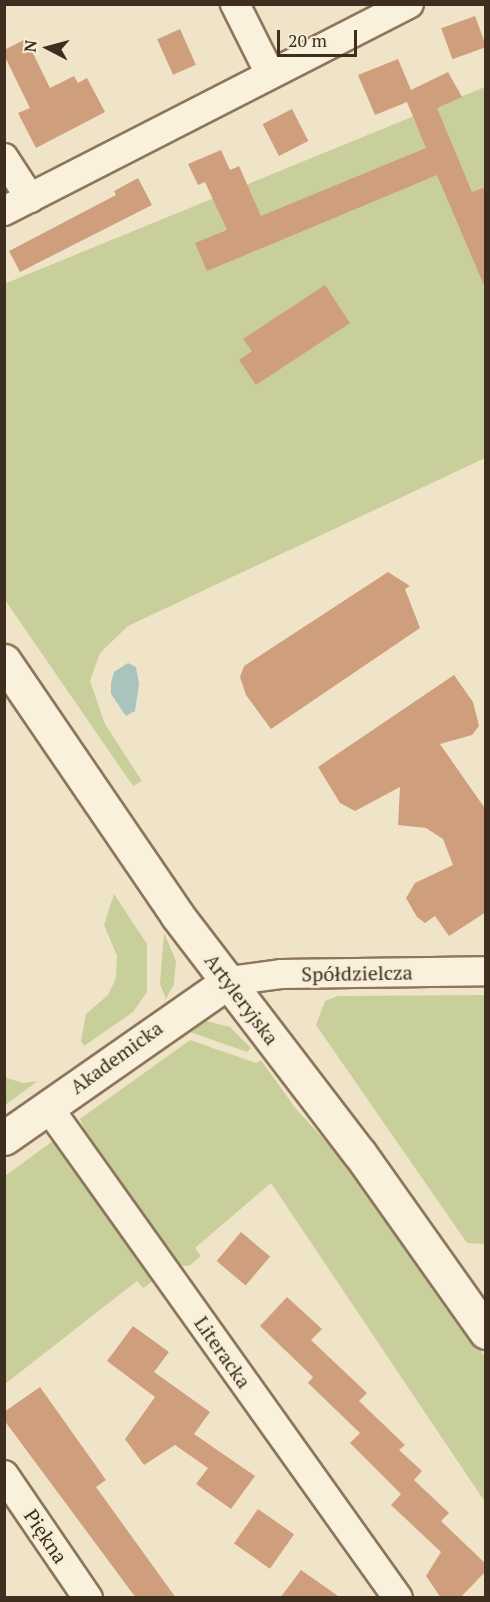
<!DOCTYPE html>
<meta charset="utf-8">
<style>
body{margin:0}
#map{position:relative;width:490px;height:1602px;overflow:hidden;background:#f0e4c8;font-family:"PT Serif",serif}
div>[style]{position:absolute}
[style*='--x']{left:calc(var(--x)*1px);top:calc(var(--y)*1px);width:calc(var(--w)*1px);rotate:calc(var(--a)*1deg)}
.green>*{inset:0;background:#c9cf9b}
.water>*{inset:0;background:#a9c4bc}
.building>*{inset:0;background:#cf9f7d;transform-origin:0 0}
.roads{filter:drop-shadow(2px 0 #8d765c) drop-shadow(-2px 0 #8d765c) drop-shadow(0 2px #8d765c) drop-shadow(0 -2px #8d765c)}
.street>*{height:28px;margin:-14px;padding:0 14px;transform-origin:14px;border-radius:14px;background:#faf1dc}
.secondary>*{height:33px;margin:-16.5px;padding:0 16.5px;transform-origin:16.5px;border-radius:16.5px;background:#faf1dc}
span{translate:-50% -50%;white-space:nowrap;text-align:center;line-height:1.15;-webkit-text-stroke:5px #f7eed8;paint-order:stroke}
.street-label{font-size:20px;color:#3d2e20}
.frame{position:absolute;inset:0;border:6px solid #3d2e20;pointer-events:none}
.north{position:absolute;left:18px;top:18px;width:60px;height:60px;-webkit-text-stroke:4px #f7eed8;paint-order:stroke;rotate:276deg;font-size:16px;font-weight:700;line-height:24px;text-align:center;color:#3d2e20}
.north::after{content:'';display:block;margin:auto;width:21px;height:27px;background:#3d2e20;clip-path:polygon(50% 0,100% 100%,50% 72%,0 100%)}
.scale{position:absolute;left:277px;top:30px;width:80px;height:27px;box-sizing:border-box;border:3px solid #3d2e20;border-top:0;padding-left:8px;font-size:18px;line-height:21px;white-space:nowrap;color:#3d2e20;-webkit-text-stroke:4px #f7eed8;paint-order:stroke}
</style>
<div id="map">
<div class="green">
<div style="clip-path:polygon(485px 87px,485px 458px,128px 626px,100px 653px,90px 681px,105px 724px,142px 781px,133px 786px,5px 600px,4px 284px)"></div>
<div style="clip-path:polygon(114px 894px,147px 944px,147px 992px,133px 1012px,84px 1046px,81px 1041px,86px 1014px,108px 995px,116px 978px,117px 956px,104px 925px)"></div>
<div style="clip-path:polygon(164px 933px,176px 961px,174px 984px,166px 999px,160px 984px)"></div>
<div style="clip-path:polygon(485px 995px,485px 1244px,467px 1243px,316px 1025px,325px 1001px,338px 996px)"></div>
<div style="clip-path:polygon(202px 1020px,230px 1027px,251px 1048px,247px 1052px,187px 1031px,185px 1026px)"></div>
<div style="clip-path:polygon(190px 1040px,256px 1063px,261px 1060px,296px 1109px,358px 1176px,485px 1357px,485px 1502px,271px 1183px,195px 1248px,201px 1256px,189px 1266px,177px 1265px,85px 1131px,80px 1119px)"></div>
<div style="clip-path:polygon(4px 1077px,23px 1083px,38px 1081px,5px 1105px)"></div>
<div style="clip-path:polygon(54px 1140px,65px 1148px,154px 1280px,143px 1288px,137px 1281px,5px 1384px,5px 1176px)"></div>
</div>
<div class="water">
<div style="clip-path:polygon(128px 663px,136px 667px,139px 684px,135px 711px,126px 716px,111px 694px,111px 683px,114px 672px)"></div>
</div>
<div class="building">
<div style="left:475px;top:16px;width:33px;height:36px;rotate:70deg"></div>
<div style="left:180px;top:29px;width:39px;height:25px;rotate:66deg"></div>
<div style="clip-path:polygon(26px 39px,50px 88px,74px 76px,78px 83px,87px 78px,105px 112px,36px 148px,18px 113px,30px 108px,4px 55px,4px 50px)"></div>
<div style="clip-path:polygon(398px 59px,411px 90px,448px 72px,462px 97px,437px 108px,472px 192px,486px 187px,486px 290px,437px 175px,207px 271px,195px 243px,227px 230px,205px 182px,198px 185px,188px 164px,221px 150px,230px 170px,239px 166px,261px 216px,426px 148px,407px 102px,375px 115px,358px 75px)"></div>
<div style="left:292px;top:109px;width:36px;height:33px;rotate:63deg"></div>
<div style="clip-path:polygon(138px 178px,152px 205px,20px 272px,9px 251px,116px 195px,114px 191px)"></div>
<div style="clip-path:polygon(325px 285px,350px 323px,256px 385px,239px 360px,252px 351px,243px 339px)"></div>
<div style="clip-path:polygon(388px 572px,410px 586px,405px 589px,420px 628px,271px 729px,246px 695px,240px 677px,244px 666px)"></div>
<div style="clip-path:polygon(454px 675px,473px 702px,479px 726px,472px 735px,440px 744px,486px 810px,486px 912px,449px 936px,435px 916px,425px 923px,417px 917px,406px 898px,415px 883px,453px 865px,443px 839px,426px 828px,398px 825px,400px 787px,355px 811px,340px 803px,318px 767px)"></div>
<div style="left:241px;top:1232px;width:38px;height:38px;rotate:40deg"></div>
<div style="clip-path:polygon(287px 1297px,322px 1329px,311px 1340px,367px 1393px,359px 1401px,405px 1445px,399px 1450px,422px 1471px,414px 1480px,449px 1513px,441px 1521px,486px 1564px,486px 1571px,460px 1598px,441px 1598px,426px 1576px,441px 1552px,391px 1505px,401px 1494px,350px 1443px,360px 1433px,308px 1383px,313px 1377px,260px 1326px)"></div>
<div style="clip-path:polygon(133px 1326px,169px 1352px,154px 1372px,210px 1412px,194px 1434px,255px 1476px,231px 1509px,196px 1484px,208px 1468px,175px 1445px,144px 1465px,125px 1439px,155px 1397px,107px 1361px)"></div>
<div style="clip-path:polygon(40px 1387px,106px 1480px,96px 1487px,176px 1598px,136px 1598px,4px 1420px,4px 1412px)"></div>
<div style="left:258px;top:1509px;width:44px;height:42px;rotate:35deg"></div>
<div style="clip-path:polygon(301px 1570px,341px 1598px,280px 1598px)"></div>
</div>
<div class="roads">
<div class="street">
<div style="--x:235;--y:4;--w:78;--a:63.4"></div>
<div style="--x:4;--y:158;--w:48;--a:57"></div>
<div style="--x:4;--y:211;--w:455;--a:-27.1"></div>
<div style="--x:229;--y:981;--w:52;--a:-7.7"></div>
<div style="--x:281;--y:974;--w:205;--a:-0.8"></div>
<div style="--x:48;--y:1107;--w:603;--a:54.52"></div>
<div style="--x:4;--y:1475;--w:149;--a:55.7"></div>
</div>
<div class="secondary">
<div style="--x:4;--y:661;--w:307;--a:55.7"></div>
<div style="--x:177;--y:915;--w:301;--a:52.6"></div>
<div style="--x:360;--y:1154;--w:218;--a:54.7"></div>
<div style="--x:4;--y:1138;--w:274;--a:-34.9"></div>
</div>
</div>
<div class="street-label">
<span style="left:357px;top:973px;rotate:-1deg">Spółdzielcza</span>
<span style="left:242px;top:999px;rotate:53deg">Artyleryjska</span>
<span style="left:116px;top:1057px;rotate:-36deg">Akademicka</span>
<span style="left:223px;top:1352px;rotate:55deg">Literacka</span>
<span style="left:46px;top:1536px;rotate:56deg">Piękna</span>
</div>
<div class="frame"></div>
<div class="north">N</div>
<div class="scale">20 m</div>
</div>
